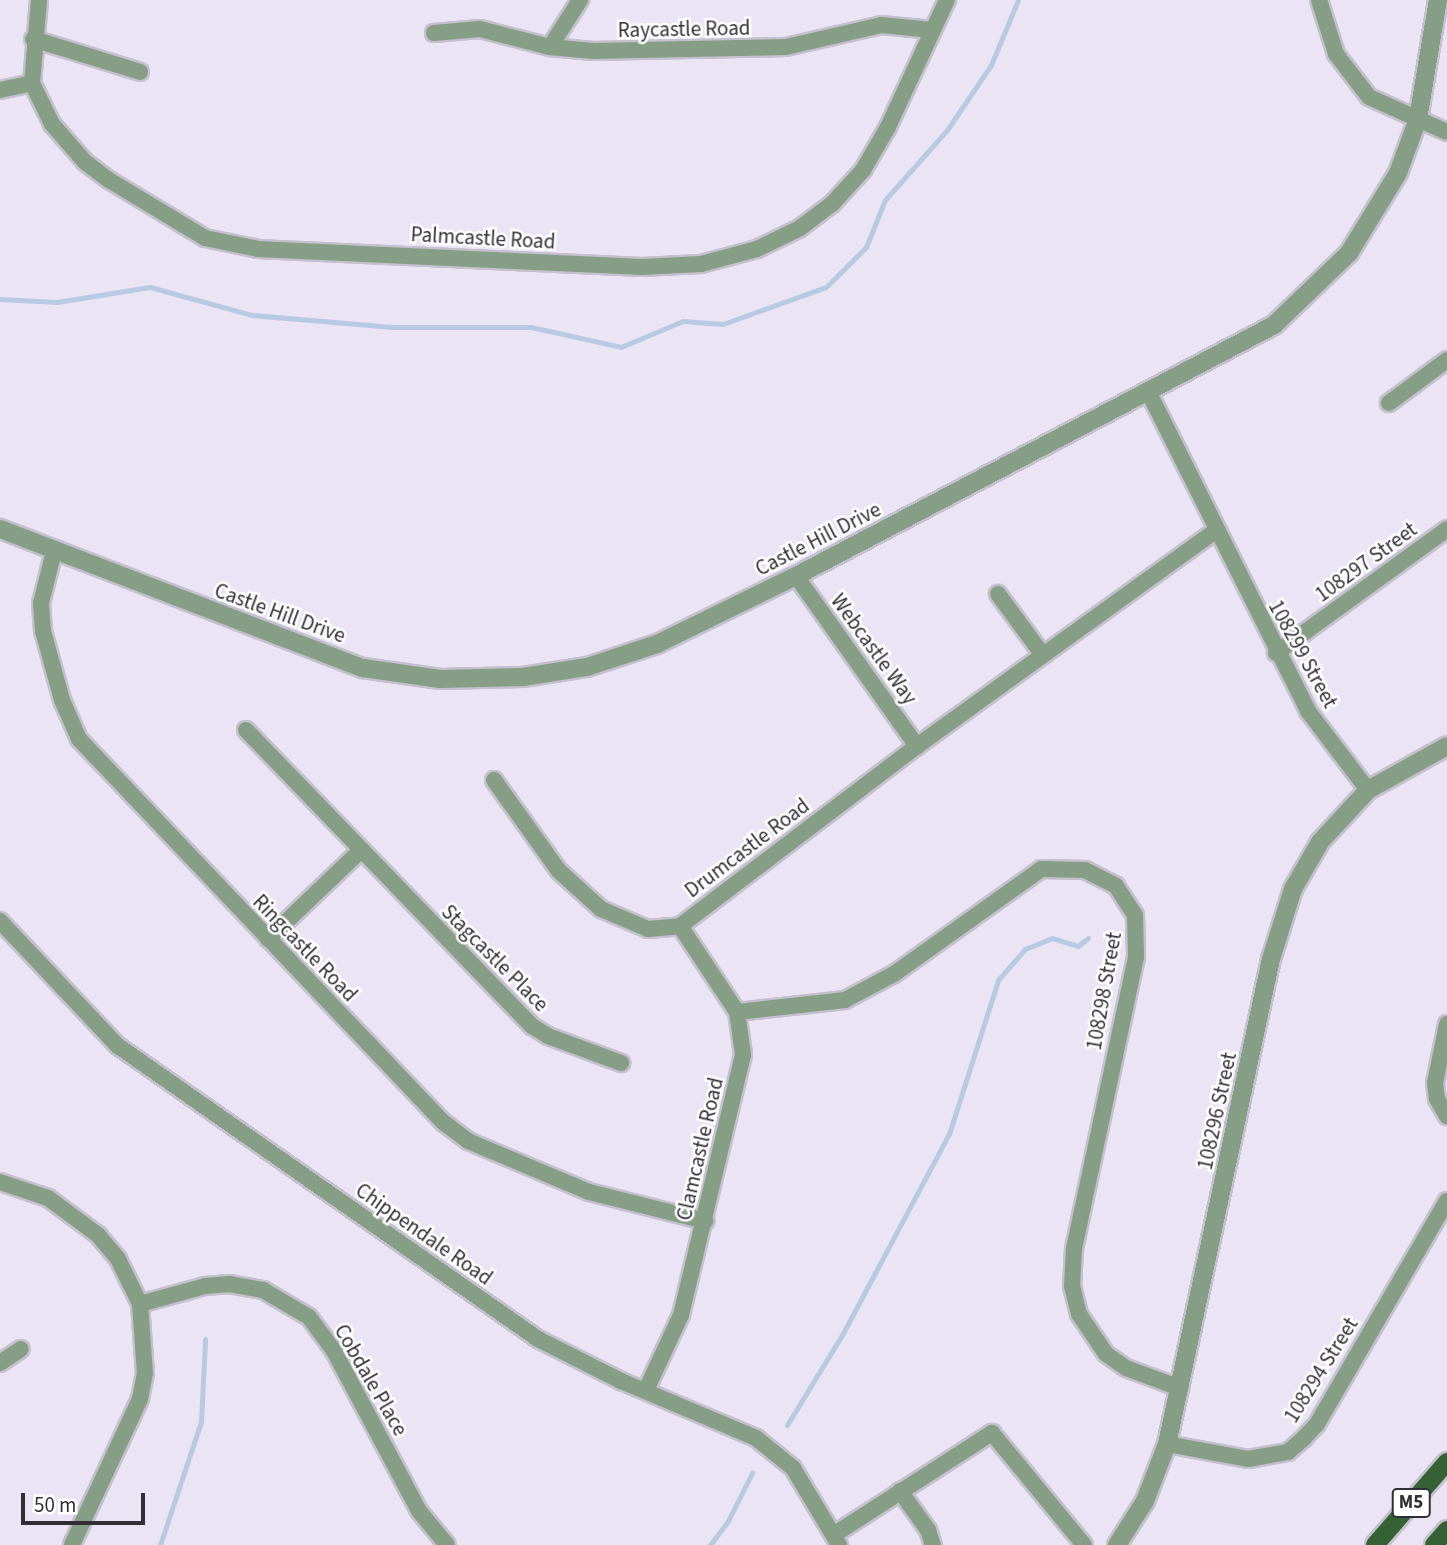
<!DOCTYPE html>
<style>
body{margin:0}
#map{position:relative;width:1447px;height:1545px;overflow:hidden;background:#eae4f4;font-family:"Source Sans 3",sans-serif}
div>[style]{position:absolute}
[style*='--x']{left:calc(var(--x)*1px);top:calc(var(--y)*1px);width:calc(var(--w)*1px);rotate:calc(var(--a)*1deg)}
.stream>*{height:5px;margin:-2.5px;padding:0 2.5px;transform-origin:2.5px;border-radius:2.5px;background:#b8cae3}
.roads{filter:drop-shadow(2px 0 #c5c0ce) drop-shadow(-2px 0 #c5c0ce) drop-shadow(0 2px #c5c0ce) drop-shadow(0 -2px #c5c0ce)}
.minor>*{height:16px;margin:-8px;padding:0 8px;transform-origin:8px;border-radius:8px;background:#869e85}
.tertiary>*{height:18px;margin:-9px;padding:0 9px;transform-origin:9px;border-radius:9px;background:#869e85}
.primary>*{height:18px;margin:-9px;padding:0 9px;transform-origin:9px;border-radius:9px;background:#356135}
span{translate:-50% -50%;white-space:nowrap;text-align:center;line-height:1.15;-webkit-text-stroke:5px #fff;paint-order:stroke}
.shield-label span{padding:2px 5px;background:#fff;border:2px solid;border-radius:5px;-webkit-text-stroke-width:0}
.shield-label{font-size:19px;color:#312f35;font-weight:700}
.street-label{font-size:21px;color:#312f35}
.scale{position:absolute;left:21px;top:1493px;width:124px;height:32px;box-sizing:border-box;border:4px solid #312f35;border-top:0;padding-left:9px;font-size:21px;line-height:24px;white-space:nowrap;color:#312f35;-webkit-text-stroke:5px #fff;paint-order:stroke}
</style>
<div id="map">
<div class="stream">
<div style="--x:0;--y:299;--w:57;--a:3"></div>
<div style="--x:57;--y:302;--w:94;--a:-9.2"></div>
<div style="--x:150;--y:287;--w:106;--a:15.4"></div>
<div style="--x:252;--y:315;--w:141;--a:4.9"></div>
<div style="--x:392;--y:327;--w:139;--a:0"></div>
<div style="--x:531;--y:327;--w:92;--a:12.5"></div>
<div style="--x:621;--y:347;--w:67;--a:-22.8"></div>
<div style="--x:683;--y:321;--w:40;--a:4.3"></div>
<div style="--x:723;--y:324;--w:109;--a:-19.8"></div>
<div style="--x:826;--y:287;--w:57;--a:-45"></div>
<div style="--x:866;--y:247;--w:51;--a:-68"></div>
<div style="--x:885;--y:200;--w:94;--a:-48.5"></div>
<div style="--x:947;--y:130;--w:78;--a:-55.9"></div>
<div style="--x:991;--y:65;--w:70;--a:-67.4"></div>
<div style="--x:787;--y:1425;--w:105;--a:-58.6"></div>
<div style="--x:842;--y:1335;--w:228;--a:-62"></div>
<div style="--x:949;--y:1134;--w:162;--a:-72.3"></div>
<div style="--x:998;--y:980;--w:41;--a:-48.9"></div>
<div style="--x:1025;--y:949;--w:29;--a:-22"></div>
<div style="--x:1052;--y:938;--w:27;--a:17"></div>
<div style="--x:1078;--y:946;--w:13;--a:-39"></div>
<div style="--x:160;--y:1545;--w:130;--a:-71.6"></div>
<div style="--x:201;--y:1422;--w:83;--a:-87.2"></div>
<div style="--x:710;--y:1545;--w:30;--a:-53"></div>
<div style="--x:728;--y:1521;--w:54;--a:-63.4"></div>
</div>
<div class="roads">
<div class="minor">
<div style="--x:39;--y:0;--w:83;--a:94.8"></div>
<div style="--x:32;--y:83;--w:46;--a:64"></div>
<div style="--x:52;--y:124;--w:50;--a:49"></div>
<div style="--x:85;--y:162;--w:30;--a:37"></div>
<div style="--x:109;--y:180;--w:112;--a:31.1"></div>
<div style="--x:205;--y:238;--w:54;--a:11.7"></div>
<div style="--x:258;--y:249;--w:384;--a:2.7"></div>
<div style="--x:642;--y:267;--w:59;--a:-2.9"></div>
<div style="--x:701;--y:264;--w:58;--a:-15"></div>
<div style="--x:757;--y:249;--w:48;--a:-26"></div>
<div style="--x:800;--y:228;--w:40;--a:-37"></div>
<div style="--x:832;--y:204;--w:46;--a:-47.6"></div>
<div style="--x:863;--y:170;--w:50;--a:-59.8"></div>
<div style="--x:888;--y:127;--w:140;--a:-65.1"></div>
<div style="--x:1319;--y:0;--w:57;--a:72.5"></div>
<div style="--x:1336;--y:54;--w:54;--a:52.5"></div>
<div style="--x:1369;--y:97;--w:85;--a:24.2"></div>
<div style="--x:434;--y:33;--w:46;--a:-5"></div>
<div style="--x:480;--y:29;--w:72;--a:14.4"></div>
<div style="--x:550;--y:47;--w:43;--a:5.3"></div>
<div style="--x:593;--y:51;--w:193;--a:-1.2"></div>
<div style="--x:786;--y:47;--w:98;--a:-13"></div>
<div style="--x:881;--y:25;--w:52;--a:5.5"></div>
<div style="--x:33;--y:39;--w:112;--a:17.1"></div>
<div style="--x:550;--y:47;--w:56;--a:-57.4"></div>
<div style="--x:0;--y:90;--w:33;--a:-12"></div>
<div style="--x:1149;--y:393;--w:356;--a:63.4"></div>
<div style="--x:1308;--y:711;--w:99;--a:52.8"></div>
<div style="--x:1389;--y:403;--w:72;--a:-36.6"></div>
<div style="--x:54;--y:551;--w:54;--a:104"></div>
<div style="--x:41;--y:603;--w:28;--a:86"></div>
<div style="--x:43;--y:631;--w:72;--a:74.6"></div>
<div style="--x:62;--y:700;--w:43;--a:66.4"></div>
<div style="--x:79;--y:739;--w:528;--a:46.46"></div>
<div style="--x:443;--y:1122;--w:31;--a:37"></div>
<div style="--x:468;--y:1141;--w:131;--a:22.9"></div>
<div style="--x:589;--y:1192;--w:120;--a:14"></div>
<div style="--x:796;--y:576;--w:209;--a:54.6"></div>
<div style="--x:998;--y:594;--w:74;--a:53.7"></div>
<div style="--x:1276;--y:653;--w:211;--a:-35.9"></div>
<div style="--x:246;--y:730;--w:412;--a:46"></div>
<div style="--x:532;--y:1026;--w:19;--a:32"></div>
<div style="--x:548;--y:1036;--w:78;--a:20.3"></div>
<div style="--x:494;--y:780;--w:112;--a:54.5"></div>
<div style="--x:559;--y:871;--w:57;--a:42.1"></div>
<div style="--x:601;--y:909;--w:51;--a:23.1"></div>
<div style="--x:648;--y:929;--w:32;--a:-5"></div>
<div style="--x:680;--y:926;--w:298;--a:-37.2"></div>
<div style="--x:917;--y:746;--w:367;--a:-35.8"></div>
<div style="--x:0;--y:921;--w:172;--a:46.7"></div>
<div style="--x:118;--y:1046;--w:512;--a:34.9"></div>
<div style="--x:538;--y:1339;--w:93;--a:26.8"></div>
<div style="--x:621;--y:1381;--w:147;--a:22.9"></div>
<div style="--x:756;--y:1438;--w:48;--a:39"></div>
<div style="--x:793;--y:1468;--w:90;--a:59.1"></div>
<div style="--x:268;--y:939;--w:129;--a:-43.7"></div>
<div style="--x:737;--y:1012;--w:109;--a:-6.3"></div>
<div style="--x:845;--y:1000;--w:55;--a:-28"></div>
<div style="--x:894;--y:974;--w:181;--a:-35.5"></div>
<div style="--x:1041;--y:869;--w:44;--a:1.3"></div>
<div style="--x:1085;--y:870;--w:35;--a:27"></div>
<div style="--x:1116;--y:886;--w:35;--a:57"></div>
<div style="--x:1135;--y:915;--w:42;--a:88.6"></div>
<div style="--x:1136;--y:957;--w:299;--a:102"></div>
<div style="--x:1074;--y:1249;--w:37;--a:93"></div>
<div style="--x:1072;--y:1286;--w:29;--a:76"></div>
<div style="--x:1079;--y:1314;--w:48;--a:56"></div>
<div style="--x:1106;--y:1354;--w:24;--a:35"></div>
<div style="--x:1126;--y:1368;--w:58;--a:20.3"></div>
<div style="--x:1447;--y:1024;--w:60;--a:101.5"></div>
<div style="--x:1435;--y:1083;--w:16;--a:83"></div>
<div style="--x:1437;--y:1099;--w:20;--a:60"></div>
<div style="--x:0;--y:1182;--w:51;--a:18.4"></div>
<div style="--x:48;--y:1198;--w:62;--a:36.5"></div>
<div style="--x:98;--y:1235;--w:31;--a:50"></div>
<div style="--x:118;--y:1259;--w:50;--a:63.9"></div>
<div style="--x:140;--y:1304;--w:69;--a:85.9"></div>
<div style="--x:145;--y:1373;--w:26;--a:101"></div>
<div style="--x:140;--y:1399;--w:161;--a:115"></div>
<div style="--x:140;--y:1304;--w:67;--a:-15.5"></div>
<div style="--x:205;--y:1286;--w:24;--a:-5"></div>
<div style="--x:229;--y:1284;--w:35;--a:10"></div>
<div style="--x:263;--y:1290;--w:53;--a:30.4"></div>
<div style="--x:309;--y:1317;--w:42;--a:53.7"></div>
<div style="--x:334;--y:1351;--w:181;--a:62"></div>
<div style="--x:419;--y:1511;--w:44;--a:50.5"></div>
<div style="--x:0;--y:1363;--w:25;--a:-34"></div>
<div style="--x:646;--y:1390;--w:83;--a:-65"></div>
<div style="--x:681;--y:1315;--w:268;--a:-76.6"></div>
<div style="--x:743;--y:1054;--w:42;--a:-98.1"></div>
<div style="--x:737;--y:1012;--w:103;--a:-123.5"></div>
<div style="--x:1167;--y:1444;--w:82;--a:10.5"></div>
<div style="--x:1248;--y:1459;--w:41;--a:-9.9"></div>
<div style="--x:1288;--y:1452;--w:20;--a:-41"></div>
<div style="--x:1303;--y:1439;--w:21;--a:-47"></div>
<div style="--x:1317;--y:1424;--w:258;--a:-59.8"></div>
<div style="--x:900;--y:1491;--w:48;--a:54.3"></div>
<div style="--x:928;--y:1530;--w:16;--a:72"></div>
<div style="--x:835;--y:1534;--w:187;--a:-32.8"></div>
<div style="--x:992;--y:1433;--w:145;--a:50.6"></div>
</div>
<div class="tertiary">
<div style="--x:0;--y:529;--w:389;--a:21"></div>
<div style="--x:363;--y:668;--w:78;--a:8.1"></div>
<div style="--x:440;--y:679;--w:83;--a:-1.4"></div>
<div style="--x:523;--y:677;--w:65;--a:-8.9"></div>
<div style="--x:587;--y:667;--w:74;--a:-18.2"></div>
<div style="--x:657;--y:644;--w:155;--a:-26.1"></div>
<div style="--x:796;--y:576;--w:540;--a:-27.7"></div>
<div style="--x:1274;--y:325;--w:104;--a:-43.8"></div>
<div style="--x:1349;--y:253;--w:94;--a:-58.5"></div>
<div style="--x:1398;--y:173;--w:58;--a:-69.7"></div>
<div style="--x:1418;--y:119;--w:121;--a:-80.5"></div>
<div style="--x:1117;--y:1545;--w:52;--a:-57.5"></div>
<div style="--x:1145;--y:1501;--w:61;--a:-68.9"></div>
<div style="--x:1167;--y:1444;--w:496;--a:-77.9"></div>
<div style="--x:1271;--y:959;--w:73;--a:-72.6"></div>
<div style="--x:1293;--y:889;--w:54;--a:-60.1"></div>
<div style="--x:1320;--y:842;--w:71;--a:-47.3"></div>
<div style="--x:1368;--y:790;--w:90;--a:-29.1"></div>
</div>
<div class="primary">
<div style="--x:1375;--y:1545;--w:110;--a:-49.1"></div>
<div style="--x:1434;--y:1545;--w:20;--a:-49"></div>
</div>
</div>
<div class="shield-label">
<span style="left:1411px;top:1503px">M5</span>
</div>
<div class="street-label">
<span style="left:684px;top:29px;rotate:-1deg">Raycastle Road</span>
<span style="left:483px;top:238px;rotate:3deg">Palmcastle Road</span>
<span style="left:818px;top:539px;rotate:-27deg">Castle Hill Drive</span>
<span style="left:1366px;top:562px;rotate:-36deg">108297 Street</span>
<span style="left:280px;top:613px;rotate:20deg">Castle Hill Drive</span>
<span style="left:874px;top:649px;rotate:54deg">Webcastle Way</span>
<span style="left:1303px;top:654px;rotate:61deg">108299 Street</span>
<span style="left:747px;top:848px;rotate:-37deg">Drumcastle Road</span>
<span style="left:305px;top:948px;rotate:46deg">Ringcastle Road</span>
<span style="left:495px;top:958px;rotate:45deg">Stagcastle Place</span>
<span style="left:1104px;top:991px;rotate:-80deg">108298 Street</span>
<span style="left:1217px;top:1111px;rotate:-78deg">108296 Street</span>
<span style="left:700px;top:1149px;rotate:-77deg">Clamcastle Road</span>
<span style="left:424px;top:1234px;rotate:35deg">Chippendale Road</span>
<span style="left:1321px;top:1370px;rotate:-58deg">108294 Street</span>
<span style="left:371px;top:1380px;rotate:60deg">Cobdale Place</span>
</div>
<div class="scale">50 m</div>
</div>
